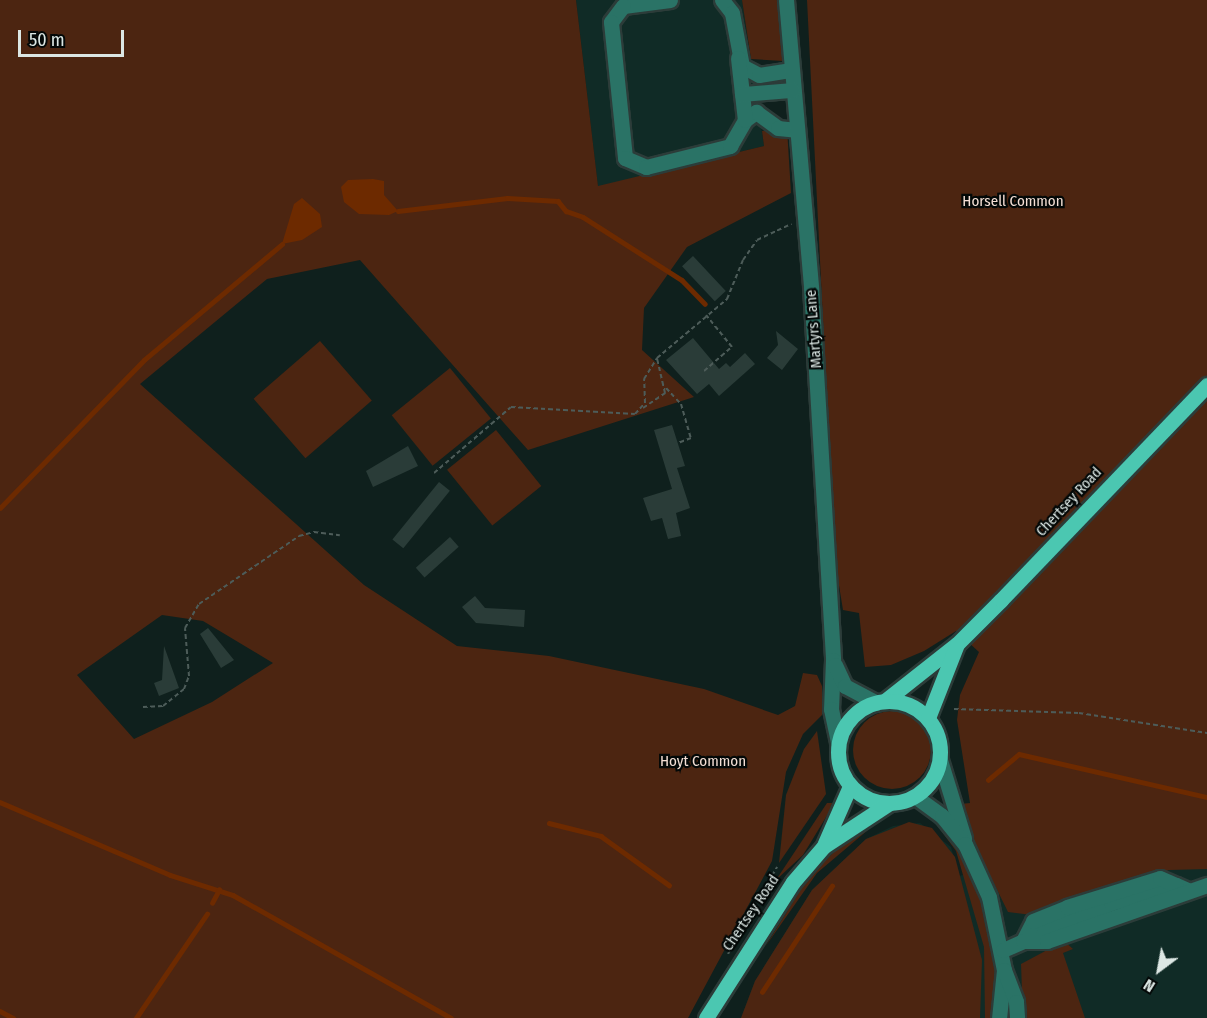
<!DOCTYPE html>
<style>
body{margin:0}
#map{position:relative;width:1207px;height:1018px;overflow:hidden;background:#0f201d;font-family:"Fira Sans Condensed",sans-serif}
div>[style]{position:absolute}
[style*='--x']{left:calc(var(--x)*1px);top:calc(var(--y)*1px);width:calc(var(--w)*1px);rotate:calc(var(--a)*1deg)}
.built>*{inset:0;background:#102b26}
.green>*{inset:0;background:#4c2511;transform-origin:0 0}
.round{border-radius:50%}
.water>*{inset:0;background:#6d2a00}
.stream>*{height:4.5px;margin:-2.25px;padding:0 2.25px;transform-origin:2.25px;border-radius:2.25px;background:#6d2a00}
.building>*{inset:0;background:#2a3c38;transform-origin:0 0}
.path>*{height:2px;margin-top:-1px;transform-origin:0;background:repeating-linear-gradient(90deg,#4d5c59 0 4.5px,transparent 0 7.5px)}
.roads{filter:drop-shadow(2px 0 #2c3c39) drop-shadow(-2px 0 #2c3c39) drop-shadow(0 2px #2c3c39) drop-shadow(0 -2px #2c3c39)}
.minor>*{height:15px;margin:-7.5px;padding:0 7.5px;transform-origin:7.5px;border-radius:7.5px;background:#2a7366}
.major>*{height:15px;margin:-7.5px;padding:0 7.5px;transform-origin:7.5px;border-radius:7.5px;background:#4bc7b1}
.major>.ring{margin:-7.5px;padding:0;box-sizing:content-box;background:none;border:15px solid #4bc7b1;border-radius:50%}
span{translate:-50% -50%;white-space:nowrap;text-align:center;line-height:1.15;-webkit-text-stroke:4.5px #030807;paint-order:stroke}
.park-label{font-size:15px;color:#f4dfd5}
.street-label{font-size:15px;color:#dce7e4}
.north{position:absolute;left:1129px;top:940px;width:60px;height:60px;-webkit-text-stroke:4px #030807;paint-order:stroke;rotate:212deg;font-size:16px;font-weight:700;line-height:24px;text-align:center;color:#dce7e4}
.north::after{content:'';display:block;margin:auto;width:21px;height:27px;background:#dce7e4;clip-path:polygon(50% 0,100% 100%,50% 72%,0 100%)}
.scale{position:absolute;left:18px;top:30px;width:106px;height:27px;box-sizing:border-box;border:3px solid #dce7e4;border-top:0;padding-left:8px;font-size:18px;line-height:21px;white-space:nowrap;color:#dce7e4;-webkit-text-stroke:4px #030807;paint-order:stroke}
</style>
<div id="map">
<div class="built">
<div style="clip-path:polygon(576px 0,742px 0,764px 146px,598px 187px)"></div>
<div style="clip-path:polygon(967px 782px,1207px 828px,1207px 1018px,741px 1018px,755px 981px,812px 890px,866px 839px,893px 826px,920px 823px,951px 847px,959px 876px,988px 868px,961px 804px,970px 803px)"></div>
</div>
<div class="green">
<div style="clip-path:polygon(evenodd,0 0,576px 0,598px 186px,764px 146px,762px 131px,787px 128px,791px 193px,687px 247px,644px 308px,642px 350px,694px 397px,528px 450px,360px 260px,267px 279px,140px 384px,364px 585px,457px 646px,549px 656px,704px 689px,778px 715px,795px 706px,803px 673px,817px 675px,822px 686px,822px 715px,803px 734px,786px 772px,772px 861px,688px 1018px,0 1018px,0 0,162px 615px,203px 621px,273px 663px,212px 702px,134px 739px,77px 675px,162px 615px)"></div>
<div style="clip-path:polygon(742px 0,778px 0,783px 61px,751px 59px)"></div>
<div style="clip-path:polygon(807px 0,1207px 0,1207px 869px,1169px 870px,1032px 915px,1008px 912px,971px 837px,961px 804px,970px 803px,957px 720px,960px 695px,979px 652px,956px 631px,924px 651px,891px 665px,865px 667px,859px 613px,843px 610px,835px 561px)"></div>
<div style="left:320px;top:341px;width:79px;height:88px;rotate:49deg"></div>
<div style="left:450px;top:368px;width:65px;height:75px;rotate:51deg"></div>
<div style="left:496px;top:430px;width:72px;height:63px;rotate:51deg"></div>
<div class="round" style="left:853px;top:711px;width:78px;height:78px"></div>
<div style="clip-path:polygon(817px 731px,826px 794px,779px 863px,786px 795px,804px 749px)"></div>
<div style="clip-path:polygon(827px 803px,832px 803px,831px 809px,803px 855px,776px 880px)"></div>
<div style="clip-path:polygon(931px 817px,962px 849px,977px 881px,994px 934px,999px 970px,995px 1018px,985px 1018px,984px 947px,956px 851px)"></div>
<div style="clip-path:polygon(909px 822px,932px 828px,955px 857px,982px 960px,980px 1018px,741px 1018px,755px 981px,812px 890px,866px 839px)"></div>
<div style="clip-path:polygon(875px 824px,817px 873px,765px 947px,809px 876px,838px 848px)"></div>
<div style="clip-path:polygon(1064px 941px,1073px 949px,1063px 953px,1085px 1018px,1023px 1018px,1021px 964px)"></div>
</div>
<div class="water">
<div style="clip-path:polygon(373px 179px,384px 181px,384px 195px,398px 211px,389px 215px,359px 214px,344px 202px,341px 187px,348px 180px)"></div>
<div style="clip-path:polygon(302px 198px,320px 214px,322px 227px,302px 240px,282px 244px,294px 204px)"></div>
</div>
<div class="stream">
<div style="--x:398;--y:211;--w:110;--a:-6.8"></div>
<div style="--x:507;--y:198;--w:51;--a:3.4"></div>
<div style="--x:558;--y:201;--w:13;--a:51"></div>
<div style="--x:566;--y:211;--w:18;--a:19"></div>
<div style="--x:583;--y:217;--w:117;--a:32.5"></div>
<div style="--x:682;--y:280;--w:33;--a:46"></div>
<div style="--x:0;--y:508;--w:206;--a:-45.8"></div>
<div style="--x:144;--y:360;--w:180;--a:-40"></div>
<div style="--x:988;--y:780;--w:40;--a:-40"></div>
<div style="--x:1019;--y:754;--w:193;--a:12.9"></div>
<div style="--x:0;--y:802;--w:185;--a:23.2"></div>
<div style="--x:170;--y:875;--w:66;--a:17.6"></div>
<div style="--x:233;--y:895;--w:250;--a:29.4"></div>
<div style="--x:549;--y:823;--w:54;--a:14"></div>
<div style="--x:601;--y:836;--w:84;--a:35.8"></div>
<div style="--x:212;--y:903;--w:15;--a:-62"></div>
<div style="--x:762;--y:992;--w:127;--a:-56.6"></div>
<div style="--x:0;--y:1011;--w:15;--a:28"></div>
<div style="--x:136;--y:1018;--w:126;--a:-55.7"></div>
</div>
<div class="building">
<div style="left:693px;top:256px;width:48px;height:15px;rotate:47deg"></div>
<div style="clip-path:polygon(776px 331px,798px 349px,782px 370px,767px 358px,778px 345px)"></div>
<div style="clip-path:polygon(693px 338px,719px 369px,726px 363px,730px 367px,745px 353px,755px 364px,719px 396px,709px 384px,697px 394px,666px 360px)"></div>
<div style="clip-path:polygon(672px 425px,685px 466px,677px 468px,690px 508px,676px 513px,681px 536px,668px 539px,662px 518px,651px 521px,643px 498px,672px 489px,654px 430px)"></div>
<div style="clip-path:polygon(408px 446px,418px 466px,373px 487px,366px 471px)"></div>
<div style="left:439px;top:482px;width:14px;height:74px;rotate:39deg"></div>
<div style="left:450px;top:537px;width:13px;height:46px;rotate:48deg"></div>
<div style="clip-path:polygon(475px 596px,485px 608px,525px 610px,524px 627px,476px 623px,462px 607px)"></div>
<div style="clip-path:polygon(208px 628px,234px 660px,221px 668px,200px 634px)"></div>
<div style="clip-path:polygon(164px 646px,179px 688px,159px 696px,154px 683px,162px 680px)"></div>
</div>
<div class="path">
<div style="--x:704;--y:371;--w:37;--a:-41"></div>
<div style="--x:732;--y:347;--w:41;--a:-129.1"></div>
<div style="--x:666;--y:388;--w:22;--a:47"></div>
<div style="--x:681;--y:404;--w:35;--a:74"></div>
<div style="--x:691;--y:438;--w:14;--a:159"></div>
<div style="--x:643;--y:408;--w:27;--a:-34"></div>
<div style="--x:665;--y:393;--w:36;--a:-103"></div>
<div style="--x:434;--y:473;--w:101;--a:-40.6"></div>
<div style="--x:511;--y:407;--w:124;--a:3.2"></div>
<div style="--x:635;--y:414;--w:15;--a:-48"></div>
<div style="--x:645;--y:403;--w:24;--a:-92"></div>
<div style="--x:644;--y:379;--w:25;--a:-58"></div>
<div style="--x:657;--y:358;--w:92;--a:-40.1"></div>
<div style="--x:727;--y:299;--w:42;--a:-67.7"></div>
<div style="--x:743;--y:260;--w:24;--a:-55"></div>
<div style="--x:757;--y:240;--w:38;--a:-25"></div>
<div style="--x:143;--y:707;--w:20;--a:-3"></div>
<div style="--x:163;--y:706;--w:27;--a:-39"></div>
<div style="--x:184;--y:689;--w:14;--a:-69"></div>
<div style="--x:189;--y:676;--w:48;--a:-94.8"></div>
<div style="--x:185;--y:628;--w:28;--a:-60"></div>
<div style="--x:199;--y:604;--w:121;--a:-34.2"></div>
<div style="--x:299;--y:536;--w:16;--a:-15"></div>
<div style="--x:314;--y:532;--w:26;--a:7"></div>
<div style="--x:954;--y:709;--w:125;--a:1.8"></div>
<div style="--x:1079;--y:713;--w:130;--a:8.9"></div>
<div style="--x:728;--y:954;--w:100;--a:-60.6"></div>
</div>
<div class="roads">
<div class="minor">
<div style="--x:670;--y:0;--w:47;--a:172.7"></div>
<div style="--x:623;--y:6;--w:20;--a:127"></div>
<div style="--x:611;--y:22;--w:137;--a:84.1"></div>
<div style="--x:625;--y:158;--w:23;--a:23"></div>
<div style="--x:646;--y:167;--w:87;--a:-14"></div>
<div style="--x:730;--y:146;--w:30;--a:-60"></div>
<div style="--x:745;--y:120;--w:14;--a:-36"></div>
<div style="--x:756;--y:112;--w:27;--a:36"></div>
<div style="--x:778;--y:128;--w:18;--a:6"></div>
<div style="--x:722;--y:0;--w:16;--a:52"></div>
<div style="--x:732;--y:13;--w:54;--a:79.3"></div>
<div style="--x:742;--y:66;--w:19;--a:28"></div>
<div style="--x:759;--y:75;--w:31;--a:-9"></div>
<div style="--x:786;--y:0;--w:288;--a:85"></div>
<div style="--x:811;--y:287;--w:374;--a:86.6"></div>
<div style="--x:833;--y:660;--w:49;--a:92.3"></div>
<div style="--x:831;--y:709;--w:34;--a:78"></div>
<div style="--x:738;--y:58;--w:62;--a:83.6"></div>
<div style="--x:742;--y:94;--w:50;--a:-4.6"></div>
<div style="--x:835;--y:665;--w:23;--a:65"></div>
<div style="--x:845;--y:686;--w:36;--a:28"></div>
<div style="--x:940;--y:760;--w:82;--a:72.9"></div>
<div style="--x:916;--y:797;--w:32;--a:36"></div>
<div style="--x:942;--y:816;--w:36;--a:51"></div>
<div style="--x:965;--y:844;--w:58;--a:65.6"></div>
<div style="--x:989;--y:897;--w:75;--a:78.4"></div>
<div style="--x:1004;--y:970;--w:48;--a:95.9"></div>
<div style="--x:1025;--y:940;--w:94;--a:-23.3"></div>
<div style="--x:1111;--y:903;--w:67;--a:-15.5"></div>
<div style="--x:1176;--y:885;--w:13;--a:23"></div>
<div style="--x:1023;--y:941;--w:22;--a:-63"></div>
<div style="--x:1033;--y:921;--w:37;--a:-22"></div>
<div style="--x:1067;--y:907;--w:97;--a:-17.3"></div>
<div style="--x:1160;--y:878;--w:17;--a:24"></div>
<div style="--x:1003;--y:950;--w:22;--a:-24"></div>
<div style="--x:1023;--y:941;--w:24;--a:0"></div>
<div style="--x:1047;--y:941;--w:170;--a:-19.3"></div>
<div style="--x:1004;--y:970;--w:34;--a:69"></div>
<div style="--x:1016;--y:1002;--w:16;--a:86"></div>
</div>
<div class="major">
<div style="--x:886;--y:700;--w:90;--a:-38.3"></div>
<div style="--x:957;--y:644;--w:62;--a:-45"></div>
<div style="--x:1001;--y:600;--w:298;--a:-46.2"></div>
<div class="ring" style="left:838px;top:701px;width:87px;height:87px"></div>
<div style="--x:928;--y:718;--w:79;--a:-68.6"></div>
<div style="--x:825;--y:843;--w:62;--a:-66.3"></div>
<div style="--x:706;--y:1018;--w:161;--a:-57.4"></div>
<div style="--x:793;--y:882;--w:48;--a:-49.3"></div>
<div style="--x:824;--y:846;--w:77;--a:-33.3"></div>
</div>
</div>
<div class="park-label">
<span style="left:1013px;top:202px">Horsell Common</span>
<span style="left:703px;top:762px">Hoyt Common</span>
</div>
<div class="street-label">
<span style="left:814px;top:329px;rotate:-94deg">Martyrs Lane</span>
<span style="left:1069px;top:502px;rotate:-47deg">Chertsey Road</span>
<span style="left:751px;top:913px;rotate:-56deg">Chertsey Road</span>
</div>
<div class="north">N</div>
<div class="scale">50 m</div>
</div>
